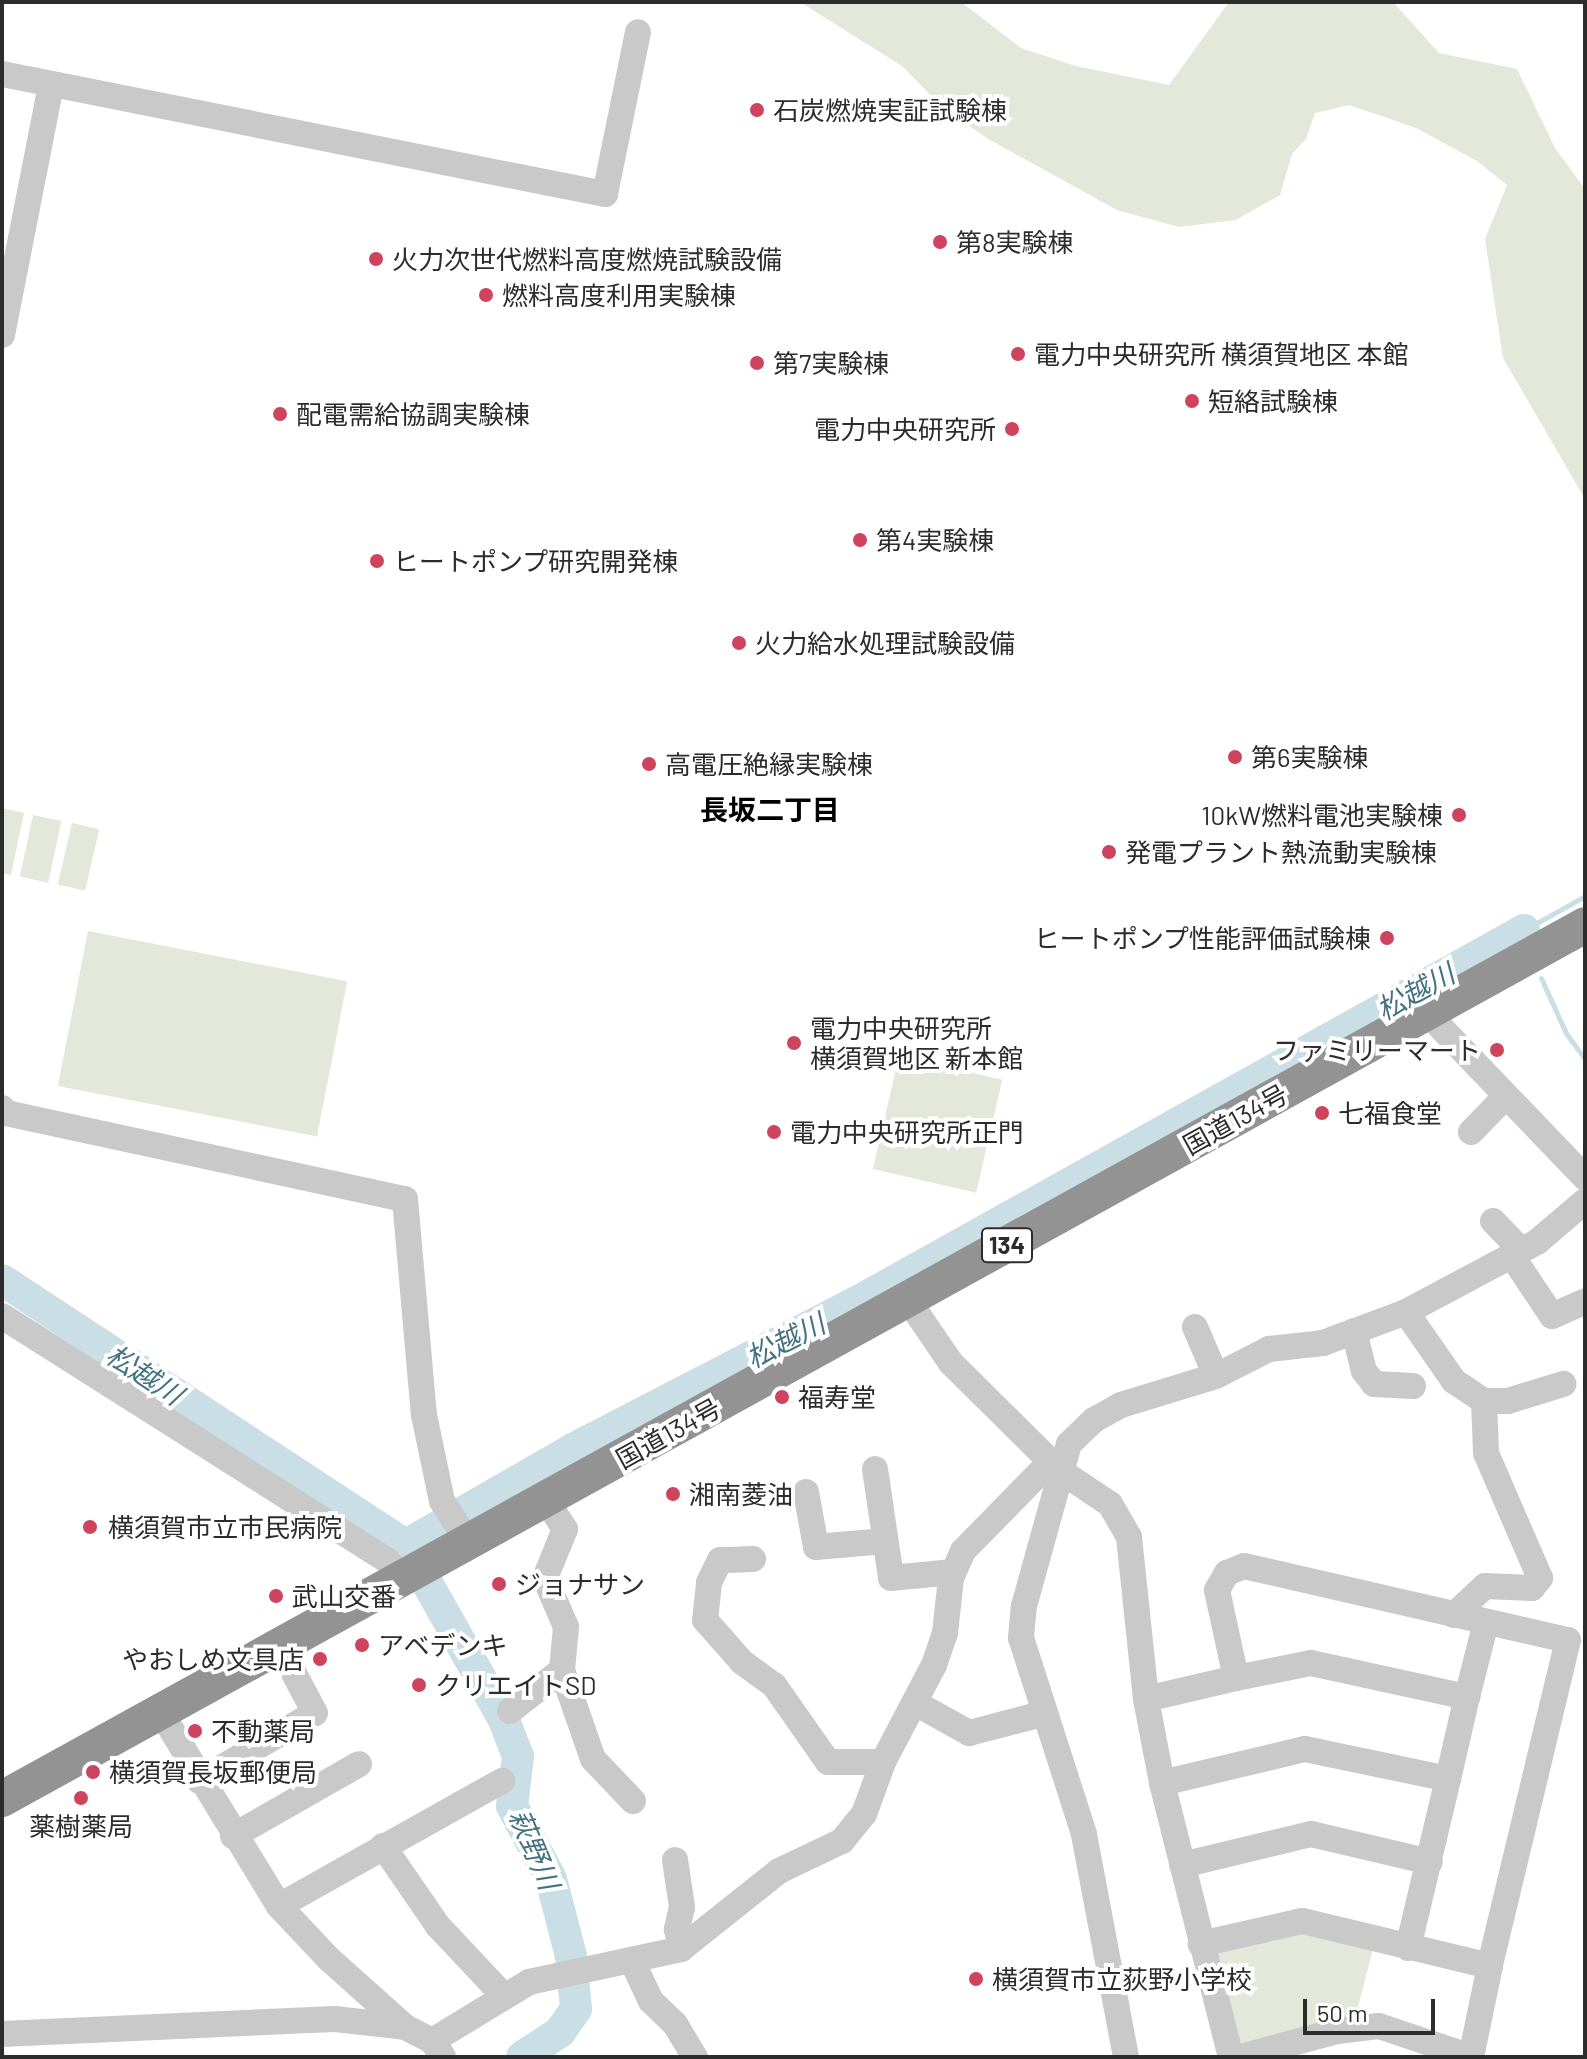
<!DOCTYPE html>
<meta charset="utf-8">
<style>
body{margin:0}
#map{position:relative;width:1587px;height:2059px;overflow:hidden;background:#fff;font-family:Barlow,"Noto Sans JP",sans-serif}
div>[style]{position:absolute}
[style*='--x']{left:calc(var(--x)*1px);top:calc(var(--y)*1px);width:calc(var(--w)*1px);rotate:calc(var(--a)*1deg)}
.green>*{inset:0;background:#e3e8db;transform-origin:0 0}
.stream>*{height:5px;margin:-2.5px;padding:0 2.5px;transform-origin:2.5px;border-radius:2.5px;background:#c9dee5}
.river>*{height:32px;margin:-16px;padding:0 16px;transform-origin:16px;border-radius:16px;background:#c9dee5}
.minor>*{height:26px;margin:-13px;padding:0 13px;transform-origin:13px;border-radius:13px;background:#c9c9c9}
.highway>*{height:36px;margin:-18px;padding:0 18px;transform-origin:18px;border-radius:18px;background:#939393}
.dots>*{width:22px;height:22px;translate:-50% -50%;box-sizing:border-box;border:4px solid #fff;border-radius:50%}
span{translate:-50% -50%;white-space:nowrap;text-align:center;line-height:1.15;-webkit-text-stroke:8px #fff;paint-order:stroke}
.shield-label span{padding:2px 6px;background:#fff;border:2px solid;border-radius:6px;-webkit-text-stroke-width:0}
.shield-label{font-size:24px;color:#2c2c2c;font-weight:700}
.poi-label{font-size:26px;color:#2c2c2c}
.left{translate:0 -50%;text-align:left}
.right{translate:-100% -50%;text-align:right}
.street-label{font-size:26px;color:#2c2c2c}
.neighbourhood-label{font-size:28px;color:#000;font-weight:700}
.water-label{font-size:28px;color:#457283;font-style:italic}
.frame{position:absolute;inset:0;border:4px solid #2c2c2c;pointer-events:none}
.scale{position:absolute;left:1303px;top:1999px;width:132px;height:36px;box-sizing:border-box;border:4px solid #2c2c2c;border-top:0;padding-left:10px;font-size:24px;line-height:28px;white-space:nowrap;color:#2c2c2c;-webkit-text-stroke:6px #fff;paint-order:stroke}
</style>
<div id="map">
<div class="green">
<div style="clip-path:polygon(800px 2px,961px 2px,1021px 48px,1076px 66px,1169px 85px,1229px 2px,1393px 2px,1439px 53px,1517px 69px,1555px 148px,1585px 189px,1585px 499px,1503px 358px,1485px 239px,1507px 185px,1477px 161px,1416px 128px,1349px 105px,1315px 113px,1306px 139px,1292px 154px,1280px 195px,1236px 220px,1179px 227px,1117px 210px,990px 140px,943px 108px,902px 66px)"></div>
<div style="clip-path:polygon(2px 808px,24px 813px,11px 875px,2px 873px)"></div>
<div style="left:33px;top:815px;width:29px;height:63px;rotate:12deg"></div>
<div style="left:72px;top:823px;width:28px;height:63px;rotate:13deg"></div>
<div style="left:88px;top:931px;width:264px;height:158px;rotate:11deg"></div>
<div style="left:899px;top:1056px;width:106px;height:116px;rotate:13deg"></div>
<div style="clip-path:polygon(1304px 1931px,1374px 1945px,1356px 2015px,1235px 2048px,1213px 1951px)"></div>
</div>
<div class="stream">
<div style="--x:1527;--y:938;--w:9;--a:-111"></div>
<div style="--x:1524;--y:930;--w:70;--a:-29.1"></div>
<div style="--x:1541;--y:978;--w:60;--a:65.6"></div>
<div style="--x:1566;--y:1033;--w:32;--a:54"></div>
</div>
<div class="river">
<div style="--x:2;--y:1280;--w:483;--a:33.3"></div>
<div style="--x:406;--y:1545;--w:190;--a:-29.9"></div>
<div style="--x:571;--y:1450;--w:320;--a:-27.4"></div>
<div style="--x:855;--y:1303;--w:766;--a:-29.14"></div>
<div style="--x:407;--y:1547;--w:198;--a:60.7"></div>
<div style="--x:504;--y:1720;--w:39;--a:69"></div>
<div style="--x:518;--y:1756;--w:50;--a:96.8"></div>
<div style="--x:512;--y:1806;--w:83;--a:61.9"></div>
<div style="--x:551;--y:1879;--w:80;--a:75.4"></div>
<div style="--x:571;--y:1956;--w:53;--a:84.6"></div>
<div style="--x:576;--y:2009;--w:28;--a:125"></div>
<div style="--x:560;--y:2032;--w:45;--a:146.7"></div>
</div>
<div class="minor">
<div style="--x:2;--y:74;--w:615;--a:11.26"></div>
<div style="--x:605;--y:194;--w:165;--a:-78.5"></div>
<div style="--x:2;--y:335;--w:255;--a:-78.9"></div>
<div style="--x:1427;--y:1013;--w:228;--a:46.2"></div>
<div style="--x:2;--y:1108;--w:6;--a:51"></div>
<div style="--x:6;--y:1113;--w:408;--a:12.2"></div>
<div style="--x:405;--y:1199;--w:217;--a:85"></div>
<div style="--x:424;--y:1415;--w:88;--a:78.2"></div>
<div style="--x:442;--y:1501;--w:49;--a:57.6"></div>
<div style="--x:1471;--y:1132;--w:50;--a:-45.8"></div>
<div style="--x:1493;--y:1221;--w:40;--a:46"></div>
<div style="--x:1512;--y:1256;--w:72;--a:56.3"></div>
<div style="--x:1552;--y:1316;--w:36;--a:-24"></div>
<div style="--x:908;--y:1300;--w:76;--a:55.7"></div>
<div style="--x:951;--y:1363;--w:152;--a:44.7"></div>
<div style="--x:1059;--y:1470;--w:61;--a:33.7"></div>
<div style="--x:1110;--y:1504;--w:38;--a:60"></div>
<div style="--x:1129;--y:1537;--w:163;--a:84"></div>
<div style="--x:1146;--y:1699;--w:86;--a:79.2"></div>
<div style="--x:1162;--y:1783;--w:283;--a:75.9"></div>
<div style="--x:1406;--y:1312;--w:84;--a:55.2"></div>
<div style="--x:1454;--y:1381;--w:36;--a:34"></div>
<div style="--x:1484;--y:1401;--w:24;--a:0"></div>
<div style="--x:1508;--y:1401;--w:58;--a:-17.2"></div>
<div style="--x:2;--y:1316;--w:456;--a:32.4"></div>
<div style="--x:387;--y:1560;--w:25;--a:53"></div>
<div style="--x:1195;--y:1327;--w:53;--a:66.8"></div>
<div style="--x:1354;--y:1331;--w:41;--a:76"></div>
<div style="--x:1364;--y:1371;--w:16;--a:52"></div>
<div style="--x:1374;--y:1384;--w:39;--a:3"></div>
<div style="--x:875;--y:1469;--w:110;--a:81.6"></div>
<div style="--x:891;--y:1578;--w:62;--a:-5.5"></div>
<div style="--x:806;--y:1492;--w:56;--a:79.7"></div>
<div style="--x:816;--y:1547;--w:69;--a:-5"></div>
<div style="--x:546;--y:1500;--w:35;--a:57"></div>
<div style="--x:565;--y:1529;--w:53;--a:112.2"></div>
<div style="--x:545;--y:1578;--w:53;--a:66.8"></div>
<div style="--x:566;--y:1627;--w:43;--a:95.3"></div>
<div style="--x:562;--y:1670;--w:94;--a:70.8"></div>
<div style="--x:593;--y:1759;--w:58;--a:46.4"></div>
<div style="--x:753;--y:1559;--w:33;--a:178"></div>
<div style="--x:720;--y:1560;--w:25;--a:116"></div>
<div style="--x:709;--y:1583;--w:37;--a:96"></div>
<div style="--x:705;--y:1620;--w:56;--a:48.6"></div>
<div style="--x:742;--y:1662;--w:39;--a:36"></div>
<div style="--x:774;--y:1685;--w:94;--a:55"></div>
<div style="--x:828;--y:1762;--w:55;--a:0"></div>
<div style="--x:1454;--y:1615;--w:42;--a:-43.1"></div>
<div style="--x:1485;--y:1586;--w:47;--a:2.4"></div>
<div style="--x:1532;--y:1588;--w:13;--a:-51"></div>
<div style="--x:1540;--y:1578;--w:136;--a:-113.4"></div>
<div style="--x:1486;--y:1453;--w:52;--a:-92.2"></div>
<div style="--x:1236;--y:1678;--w:76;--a:-11.3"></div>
<div style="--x:1311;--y:1663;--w:160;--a:12.3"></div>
<div style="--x:1467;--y:1697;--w:77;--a:-75.8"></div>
<div style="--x:1146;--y:1699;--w:92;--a:-13.1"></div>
<div style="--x:1236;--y:1678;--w:90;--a:-102.2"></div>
<div style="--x:1217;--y:1590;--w:20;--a:-60"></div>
<div style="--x:1227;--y:1573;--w:18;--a:-22"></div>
<div style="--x:1244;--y:1566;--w:332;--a:12.9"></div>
<div style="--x:1568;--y:1640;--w:335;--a:103.5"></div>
<div style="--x:1490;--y:1966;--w:193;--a:-166.5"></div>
<div style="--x:1302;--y:1921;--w:104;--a:167.2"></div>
<div style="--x:917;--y:1704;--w:60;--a:29.1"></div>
<div style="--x:969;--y:1733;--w:75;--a:-14.6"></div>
<div style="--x:160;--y:1711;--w:228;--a:58.6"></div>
<div style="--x:279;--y:1906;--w:73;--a:46.7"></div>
<div style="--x:329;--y:1959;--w:102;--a:41.8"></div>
<div style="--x:405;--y:2027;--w:30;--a:27"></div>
<div style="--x:432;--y:2041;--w:19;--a:55"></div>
<div style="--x:510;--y:1711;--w:66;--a:-38.3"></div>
<div style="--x:199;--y:1781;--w:134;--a:-30.4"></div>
<div style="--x:315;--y:1713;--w:75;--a:-117.9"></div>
<div style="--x:1162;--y:1783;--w:147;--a:-13.4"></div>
<div style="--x:1305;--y:1749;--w:146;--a:11.8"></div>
<div style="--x:1448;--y:1779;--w:84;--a:-77"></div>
<div style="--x:233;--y:1836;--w:145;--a:-29.7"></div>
<div style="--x:383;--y:1846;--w:97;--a:55.5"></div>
<div style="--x:438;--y:1926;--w:96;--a:46.7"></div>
<div style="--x:675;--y:1860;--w:48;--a:81.5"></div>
<div style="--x:682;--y:1907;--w:23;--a:103"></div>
<div style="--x:677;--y:1929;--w:20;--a:79"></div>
<div style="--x:1182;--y:1865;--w:133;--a:-13.5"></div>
<div style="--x:1311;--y:1834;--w:122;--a:13.2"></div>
<div style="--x:279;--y:1906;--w:256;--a:-29.3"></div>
<div style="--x:1408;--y:1948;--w:174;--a:-76.7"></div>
<div style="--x:633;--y:1963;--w:42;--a:64.7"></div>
<div style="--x:651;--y:2001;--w:33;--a:44"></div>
<div style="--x:675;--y:2024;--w:39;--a:59"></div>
<div style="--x:2;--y:2034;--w:333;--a:-2.6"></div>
<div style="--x:335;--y:2019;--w:70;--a:6.5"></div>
<div style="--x:432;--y:2041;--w:114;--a:-31.3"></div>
<div style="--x:529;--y:1982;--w:156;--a:-12.2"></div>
<div style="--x:681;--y:1949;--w:125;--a:-38.5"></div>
<div style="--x:779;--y:1871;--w:70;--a:-25.5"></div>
<div style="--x:842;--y:1841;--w:35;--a:-51"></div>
<div style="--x:864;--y:1814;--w:55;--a:-69.9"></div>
<div style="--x:883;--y:1762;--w:110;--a:-62.3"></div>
<div style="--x:934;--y:1665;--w:34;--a:-71"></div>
<div style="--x:945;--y:1633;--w:55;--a:-83.8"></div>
<div style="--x:951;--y:1578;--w:30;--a:-66"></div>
<div style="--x:963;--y:1551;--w:126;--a:-45.6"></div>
<div style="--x:1126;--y:2057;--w:227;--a:-100.7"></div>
<div style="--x:1084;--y:1834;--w:206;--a:-107.8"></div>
<div style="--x:1021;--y:1638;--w:32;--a:-85"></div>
<div style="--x:1024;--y:1606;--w:168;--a:-74.5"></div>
<div style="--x:1069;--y:1444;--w:35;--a:-44"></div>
<div style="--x:1094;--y:1420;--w:31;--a:-29"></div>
<div style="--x:1121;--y:1405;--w:99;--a:-17"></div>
<div style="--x:1216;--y:1376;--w:59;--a:-27"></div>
<div style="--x:1269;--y:1349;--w:54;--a:-6.3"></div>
<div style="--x:1323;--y:1343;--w:89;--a:-20.5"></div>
<div style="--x:1406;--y:1312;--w:149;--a:-28.1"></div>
<div style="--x:1537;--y:1242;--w:63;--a:-40.5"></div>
<div style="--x:1240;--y:2057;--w:100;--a:-15"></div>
<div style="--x:1337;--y:2031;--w:42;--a:-6.8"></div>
<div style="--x:1379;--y:2026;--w:97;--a:18.6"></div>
<div style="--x:1471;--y:2057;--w:93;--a:-78.2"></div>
</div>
<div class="highway">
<div style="--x:2;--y:1799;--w:1808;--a:-28.9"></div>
</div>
<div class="dots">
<div style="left:757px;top:110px;background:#ce435e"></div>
<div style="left:940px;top:242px;background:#ce435e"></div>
<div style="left:376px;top:259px;background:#ce435e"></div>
<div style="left:486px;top:295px;background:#ce435e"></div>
<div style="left:1018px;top:354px;background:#ce435e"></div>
<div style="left:757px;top:363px;background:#ce435e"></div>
<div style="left:1192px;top:401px;background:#ce435e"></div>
<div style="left:280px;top:414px;background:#ce435e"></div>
<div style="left:1012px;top:429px;background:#ce435e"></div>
<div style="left:860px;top:540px;background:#ce435e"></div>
<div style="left:377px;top:561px;background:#ce435e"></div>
<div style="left:739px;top:643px;background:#ce435e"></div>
<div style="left:1235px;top:757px;background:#ce435e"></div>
<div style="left:649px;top:764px;background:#ce435e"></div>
<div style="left:1459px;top:815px;background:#ce435e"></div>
<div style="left:1109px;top:852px;background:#ce435e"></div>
<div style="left:1387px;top:938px;background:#ce435e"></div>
<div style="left:794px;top:1043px;background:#ce435e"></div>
<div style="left:1497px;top:1050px;background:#ce435e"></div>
<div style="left:1322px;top:1113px;background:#ce435e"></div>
<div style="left:774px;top:1132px;background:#ce435e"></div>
<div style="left:782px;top:1397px;background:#ce435e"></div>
<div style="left:673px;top:1494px;background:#ce435e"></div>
<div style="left:90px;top:1527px;background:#ce435e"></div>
<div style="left:499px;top:1584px;background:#ce435e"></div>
<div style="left:276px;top:1596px;background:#ce435e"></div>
<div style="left:362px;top:1645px;background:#ce435e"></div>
<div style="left:320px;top:1659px;background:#ce435e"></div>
<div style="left:419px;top:1685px;background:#ce435e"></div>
<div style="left:195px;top:1731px;background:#ce435e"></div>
<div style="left:93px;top:1772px;background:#ce435e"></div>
<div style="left:81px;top:1798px;background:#ce435e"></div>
<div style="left:976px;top:1979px;background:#ce435e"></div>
</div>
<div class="shield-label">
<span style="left:1007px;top:1245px">134</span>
</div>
<div class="poi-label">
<span class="left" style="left:773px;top:110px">石炭燃焼実証試験棟</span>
<span class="left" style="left:956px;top:242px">第8実験棟</span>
<span class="left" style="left:392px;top:259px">火力次世代燃料高度燃焼試験設備</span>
<span class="left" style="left:502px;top:295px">燃料高度利用実験棟</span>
<span class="left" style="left:1034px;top:354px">電力中央研究所 横須賀地区 本館</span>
<span class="left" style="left:773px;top:363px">第7実験棟</span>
<span class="left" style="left:1208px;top:401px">短絡試験棟</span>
<span class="left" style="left:296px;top:414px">配電需給協調実験棟</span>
<span class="right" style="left:996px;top:429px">電力中央研究所</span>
<span class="left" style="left:876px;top:540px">第4実験棟</span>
<span class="left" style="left:393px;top:561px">ヒートポンプ研究開発棟</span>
<span class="left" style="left:755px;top:643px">火力給水処理試験設備</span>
<span class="left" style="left:1251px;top:757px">第6実験棟</span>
<span class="left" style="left:665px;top:764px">高電圧絶縁実験棟</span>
<span class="right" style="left:1443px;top:815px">10kW燃料電池実験棟</span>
<span class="left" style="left:1125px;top:852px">発電プラント熱流動実験棟</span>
<span class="right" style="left:1371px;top:938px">ヒートポンプ性能評価試験棟</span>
<span class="left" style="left:810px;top:1043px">電力中央研究所<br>横須賀地区 新本館</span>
<span class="right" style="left:1481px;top:1050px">ファミリーマート</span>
<span class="left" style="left:1338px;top:1113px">七福食堂</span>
<span class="left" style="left:790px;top:1132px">電力中央研究所正門</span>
<span class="left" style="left:798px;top:1397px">福寿堂</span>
<span class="left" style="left:689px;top:1494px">湘南菱油</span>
<span class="left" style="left:108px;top:1527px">横須賀市立市民病院</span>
<span class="left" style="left:515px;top:1584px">ジョナサン</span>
<span class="left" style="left:292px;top:1596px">武山交番</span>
<span class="left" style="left:378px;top:1645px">アベデンキ</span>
<span class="right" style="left:304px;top:1659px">やおしめ文具店</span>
<span class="left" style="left:435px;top:1685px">クリエイトSD</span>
<span class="left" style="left:211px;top:1731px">不動薬局</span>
<span class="left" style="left:109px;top:1772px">横須賀長坂郵便局</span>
<span style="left:81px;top:1826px">薬樹薬局</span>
<span class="left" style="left:992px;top:1979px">横須賀市立荻野小学校</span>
</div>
<div class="street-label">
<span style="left:1235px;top:1119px;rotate:-29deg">国道134号</span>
<span style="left:668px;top:1433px;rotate:-29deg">国道134号</span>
</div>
<div class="neighbourhood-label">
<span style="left:770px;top:809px">長坂二丁目</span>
</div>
<div class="water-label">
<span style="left:1415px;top:991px;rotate:-29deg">松越川</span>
<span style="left:785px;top:1340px;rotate:-27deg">松越川</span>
<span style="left:145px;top:1374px;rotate:33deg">松越川</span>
<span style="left:535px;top:1849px;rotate:67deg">萩野川</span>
</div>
<div class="frame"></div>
<div class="scale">50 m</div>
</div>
